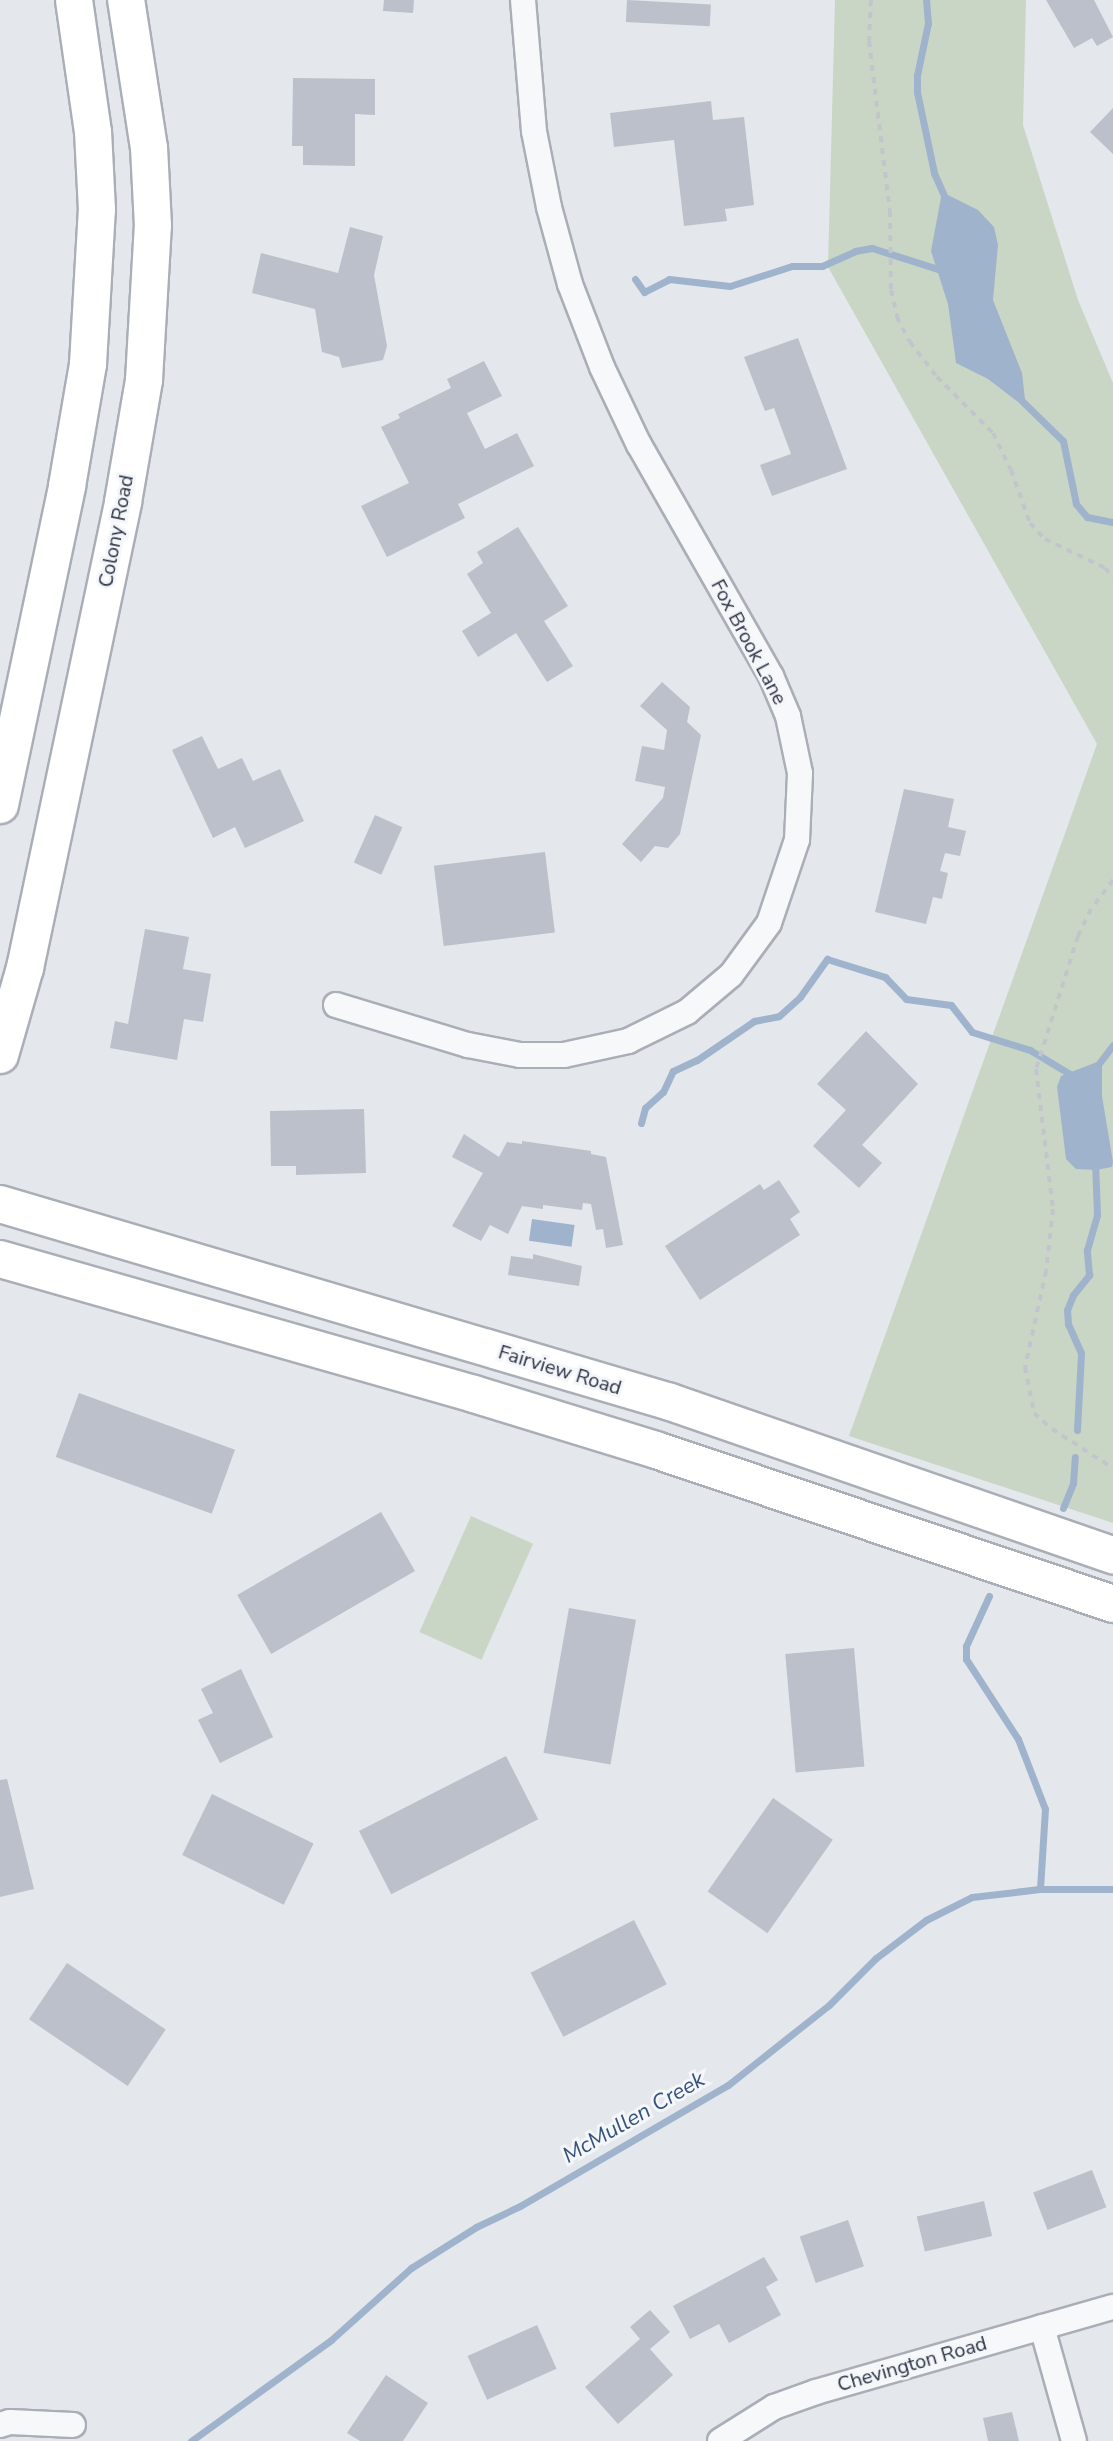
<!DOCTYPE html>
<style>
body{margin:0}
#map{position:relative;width:1113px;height:2441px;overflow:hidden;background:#e4e7ec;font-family:"Nunito Sans",sans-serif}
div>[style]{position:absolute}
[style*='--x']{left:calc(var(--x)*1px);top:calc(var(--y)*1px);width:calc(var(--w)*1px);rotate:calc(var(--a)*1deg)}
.green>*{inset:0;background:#c9d6c5;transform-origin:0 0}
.water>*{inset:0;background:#9fb4cc;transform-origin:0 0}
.stream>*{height:7px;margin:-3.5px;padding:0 3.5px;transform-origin:3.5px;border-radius:3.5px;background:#9fb4cc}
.building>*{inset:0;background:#bbc0ca;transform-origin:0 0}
.path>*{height:4px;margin-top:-2px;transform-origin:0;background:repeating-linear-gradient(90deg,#c2c5cb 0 6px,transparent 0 12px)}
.roads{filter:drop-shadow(2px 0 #a9aeb7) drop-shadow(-2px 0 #a9aeb7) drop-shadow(0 2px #a9aeb7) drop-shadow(0 -2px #a9aeb7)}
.minor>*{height:24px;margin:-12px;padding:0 12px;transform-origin:12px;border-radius:12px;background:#f7f8fa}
.secondary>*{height:36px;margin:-18px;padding:0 18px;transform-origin:18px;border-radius:18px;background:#fff}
span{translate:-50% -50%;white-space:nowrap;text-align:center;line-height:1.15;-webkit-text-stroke:6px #f4f6f9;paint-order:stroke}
.street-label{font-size:20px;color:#2b3445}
.water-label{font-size:22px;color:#34527a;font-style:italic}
</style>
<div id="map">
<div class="green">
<div style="clip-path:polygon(835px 0,1026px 0,1023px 125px,1078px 300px,1113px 383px,1113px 1523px,849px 1436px,1097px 744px,828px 267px)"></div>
<div style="left:471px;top:1516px;width:68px;height:127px;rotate:24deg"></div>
</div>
<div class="water">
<div style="clip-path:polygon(942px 192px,978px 210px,994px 227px,998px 245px,993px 300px,1022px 373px,1026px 408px,988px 379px,956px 363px,948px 304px,931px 251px)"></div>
<div style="clip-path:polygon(1102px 1060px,1102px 1096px,1113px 1162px,1112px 1167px,1096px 1170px,1076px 1169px,1066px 1159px,1057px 1087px,1061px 1076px)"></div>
<div style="left:532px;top:1219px;width:43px;height:22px;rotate:8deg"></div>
</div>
<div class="stream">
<div style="--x:926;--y:0;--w:23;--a:85"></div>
<div style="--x:928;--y:23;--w:53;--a:101.9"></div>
<div style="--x:917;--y:75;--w:17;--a:90"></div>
<div style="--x:917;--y:92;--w:83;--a:78.1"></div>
<div style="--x:934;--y:173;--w:30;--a:66"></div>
<div style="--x:635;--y:279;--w:16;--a:55"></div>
<div style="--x:644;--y:292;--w:28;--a:-27"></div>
<div style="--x:669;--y:279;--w:61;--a:6.5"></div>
<div style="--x:730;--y:286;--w:65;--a:-17.9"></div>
<div style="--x:792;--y:266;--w:30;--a:0"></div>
<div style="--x:822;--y:266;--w:36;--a:-24"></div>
<div style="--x:855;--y:251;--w:17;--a:-10"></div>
<div style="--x:872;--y:248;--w:72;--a:17.7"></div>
<div style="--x:1022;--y:401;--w:57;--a:44.3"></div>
<div style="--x:1063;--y:441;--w:64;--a:78.3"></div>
<div style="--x:1076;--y:504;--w:17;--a:50"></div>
<div style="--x:1087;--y:517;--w:26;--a:11"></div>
<div style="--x:1097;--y:1066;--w:26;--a:-53"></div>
<div style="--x:641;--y:1123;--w:16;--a:-75"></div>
<div style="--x:645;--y:1108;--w:24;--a:-42"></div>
<div style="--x:663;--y:1092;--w:23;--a:-65"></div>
<div style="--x:673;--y:1071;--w:26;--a:-25"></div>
<div style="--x:697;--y:1060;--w:69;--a:-34.4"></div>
<div style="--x:754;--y:1021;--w:25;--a:-11"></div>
<div style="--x:779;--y:1016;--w:28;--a:-42"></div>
<div style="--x:800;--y:997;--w:47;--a:-54.6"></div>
<div style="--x:827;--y:959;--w:61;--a:17.2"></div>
<div style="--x:885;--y:977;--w:30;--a:46"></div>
<div style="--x:906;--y:999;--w:45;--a:7.6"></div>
<div style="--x:951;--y:1005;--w:34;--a:52"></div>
<div style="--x:972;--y:1032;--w:61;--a:17.2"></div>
<div style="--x:1030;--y:1050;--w:52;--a:31"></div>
<div style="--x:1077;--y:1430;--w:77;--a:-87"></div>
<div style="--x:1081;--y:1353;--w:32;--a:-114"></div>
<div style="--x:1068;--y:1324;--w:14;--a:-94"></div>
<div style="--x:1067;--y:1310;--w:16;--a:-68"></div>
<div style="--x:1073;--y:1295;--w:26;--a:-51"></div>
<div style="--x:1089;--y:1275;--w:25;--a:-95"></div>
<div style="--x:1087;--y:1250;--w:36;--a:-74"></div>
<div style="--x:1097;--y:1215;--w:54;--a:-92.1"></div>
<div style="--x:1063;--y:1508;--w:27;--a:-68"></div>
<div style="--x:1073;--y:1483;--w:26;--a:-86"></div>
<div style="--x:989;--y:1596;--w:55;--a:114.7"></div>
<div style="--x:966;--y:1646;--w:13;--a:90"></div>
<div style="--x:966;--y:1659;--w:95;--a:57"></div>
<div style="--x:1018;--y:1739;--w:75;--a:68.9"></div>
<div style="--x:1045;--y:1809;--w:80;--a:93.6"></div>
<div style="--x:191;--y:2441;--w:173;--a:-35.8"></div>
<div style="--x:331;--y:2340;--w:108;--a:-42"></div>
<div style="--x:411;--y:2268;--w:77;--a:-32.2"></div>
<div style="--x:476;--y:2227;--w:49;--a:-25.5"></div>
<div style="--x:520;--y:2206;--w:241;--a:-30.2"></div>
<div style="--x:728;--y:2085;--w:129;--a:-38.4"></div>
<div style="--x:829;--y:2005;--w:66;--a:-45"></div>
<div style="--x:876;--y:1958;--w:63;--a:-37.2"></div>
<div style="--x:926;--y:1920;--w:51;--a:-26.6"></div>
<div style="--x:972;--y:1897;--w:68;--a:-6.7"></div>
<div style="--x:1040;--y:1889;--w:73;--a:0"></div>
</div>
<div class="building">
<div style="clip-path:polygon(384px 0,414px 0,413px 13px,383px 11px)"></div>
<div style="left:627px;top:0;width:84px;height:22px;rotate:3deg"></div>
<div style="clip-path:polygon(1046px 0,1094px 0,1113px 37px,1097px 46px,1092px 38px,1074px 48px)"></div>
<div style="clip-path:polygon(293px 78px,375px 79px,375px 115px,355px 114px,355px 166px,303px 165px,303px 146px,292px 146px)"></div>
<div style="clip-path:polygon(711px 101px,713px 120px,744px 117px,754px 205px,725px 209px,727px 221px,684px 226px,674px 140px,614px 147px,610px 113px)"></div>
<div style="clip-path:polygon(1113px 108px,1113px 154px,1090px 132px)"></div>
<div style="clip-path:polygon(350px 227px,383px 236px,374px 275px,387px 346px,383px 360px,342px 368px,339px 357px,322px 352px,315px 309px,252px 293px,261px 253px,338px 273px)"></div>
<div style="clip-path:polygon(798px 338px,847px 469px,772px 496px,760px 465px,791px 454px,774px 408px,765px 411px,744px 357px)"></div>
<div style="clip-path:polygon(484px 361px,502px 396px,467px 413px,485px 449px,517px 433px,534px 466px,458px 504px,465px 518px,387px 557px,361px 506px,409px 483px,381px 427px,400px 418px,398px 414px,451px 388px,447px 379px)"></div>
<div style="clip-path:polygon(518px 527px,568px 606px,544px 621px,573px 666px,547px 682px,516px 633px,478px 657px,462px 631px,491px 613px,467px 574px,483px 563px,477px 552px)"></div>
<div style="clip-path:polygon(662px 682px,690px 707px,687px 722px,701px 735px,680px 834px,668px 848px,655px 846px,641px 862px,622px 844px,663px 798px,665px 787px,635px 781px,642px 746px,664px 750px,667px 730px,640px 706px)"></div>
<div style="clip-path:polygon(202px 736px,218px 769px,242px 758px,253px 781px,280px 769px,304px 821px,245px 848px,235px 827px,213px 838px,172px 750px)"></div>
<div style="clip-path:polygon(904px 789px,954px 799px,948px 827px,966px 831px,960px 856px,945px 853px,940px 871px,948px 873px,942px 899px,933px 897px,926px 924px,875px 912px)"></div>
<div style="left:375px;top:815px;width:30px;height:52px;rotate:24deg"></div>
<div style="left:545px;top:852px;width:81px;height:112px;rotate:83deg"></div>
<div style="clip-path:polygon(145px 929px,189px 937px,183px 969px,211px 974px,203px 1022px,184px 1019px,177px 1060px,110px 1048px,115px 1021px,128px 1024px)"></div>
<div style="clip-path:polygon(866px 1031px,918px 1084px,862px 1145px,882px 1163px,859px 1188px,813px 1146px,846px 1110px,817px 1084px)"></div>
<div style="clip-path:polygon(364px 1109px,366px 1173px,296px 1175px,296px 1166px,271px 1166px,270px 1111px)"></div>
<div style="clip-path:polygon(464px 1134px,499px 1157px,507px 1142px,522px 1144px,522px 1141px,591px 1151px,591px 1154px,606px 1157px,623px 1245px,606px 1248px,603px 1229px,596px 1230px,591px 1204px,583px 1203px,582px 1210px,543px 1205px,543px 1209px,522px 1206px,508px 1234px,490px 1225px,481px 1241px,452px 1226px,483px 1173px,452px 1157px)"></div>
<div style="clip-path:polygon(779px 1180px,800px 1212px,790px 1219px,800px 1235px,700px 1300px,665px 1246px,760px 1184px,764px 1190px)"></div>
<div style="clip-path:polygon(533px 1254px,582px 1266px,579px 1286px,508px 1275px,511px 1256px,533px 1259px)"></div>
<div style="left:79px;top:1393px;width:166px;height:68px;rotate:20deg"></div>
<div style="left:381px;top:1512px;width:68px;height:166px;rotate:60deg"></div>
<div style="left:569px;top:1608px;width:68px;height:147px;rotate:10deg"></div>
<div style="left:854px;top:1648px;width:119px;height:69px;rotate:85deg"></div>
<div style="clip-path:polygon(241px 1669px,273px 1737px,220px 1763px,198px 1720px,213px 1713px,201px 1689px)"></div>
<div style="left:506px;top:1756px;width:71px;height:165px;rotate:63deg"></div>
<div style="clip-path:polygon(7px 1779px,34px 1889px,0 1897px,0 1780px)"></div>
<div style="left:212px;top:1794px;width:113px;height:68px;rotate:26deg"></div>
<div style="left:773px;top:1798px;width:73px;height:114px;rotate:35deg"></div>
<div style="left:634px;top:1920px;width:72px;height:116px;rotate:63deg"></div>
<div style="left:67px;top:1963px;width:119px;height:68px;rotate:34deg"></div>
<div style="left:1092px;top:2170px;width:40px;height:63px;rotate:69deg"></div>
<div style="left:984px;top:2201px;width:36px;height:69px;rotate:77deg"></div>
<div style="left:848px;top:2220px;width:49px;height:51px;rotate:71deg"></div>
<div style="clip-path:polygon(764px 2257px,778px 2280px,766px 2287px,781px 2315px,729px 2343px,719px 2324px,690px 2339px,673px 2306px)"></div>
<div style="clip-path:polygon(650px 2310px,670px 2332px,650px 2349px,673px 2375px,618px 2424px,585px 2387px,640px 2339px,630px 2327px)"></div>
<div style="left:537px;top:2325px;width:48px;height:76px;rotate:66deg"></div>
<div style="clip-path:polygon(386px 2375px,428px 2403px,403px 2441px,360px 2441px,347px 2433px)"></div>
<div style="clip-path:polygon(1012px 2412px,1019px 2441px,988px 2441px,983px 2418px)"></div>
</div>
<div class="path">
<div style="--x:871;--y:0;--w:41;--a:92.8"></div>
<div style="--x:869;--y:41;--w:171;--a:83"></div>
<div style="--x:890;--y:211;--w:79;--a:89.3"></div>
<div style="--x:891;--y:290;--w:28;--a:77"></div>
<div style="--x:897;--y:317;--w:28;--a:63"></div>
<div style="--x:910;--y:342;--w:44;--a:52.4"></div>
<div style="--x:937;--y:377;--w:79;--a:45"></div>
<div style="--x:993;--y:433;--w:41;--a:64.1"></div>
<div style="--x:1011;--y:470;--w:56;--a:70.3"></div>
<div style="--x:1030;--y:523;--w:22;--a:47"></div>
<div style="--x:1045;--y:539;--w:67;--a:25.8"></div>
<div style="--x:1105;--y:568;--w:12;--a:48"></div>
<div style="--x:1113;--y:880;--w:36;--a:127"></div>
<div style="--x:1091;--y:909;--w:30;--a:116"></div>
<div style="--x:1078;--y:936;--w:139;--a:107.5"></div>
<div style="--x:1036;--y:1069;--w:141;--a:83.1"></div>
<div style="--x:1053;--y:1209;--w:62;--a:96.4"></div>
<div style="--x:1046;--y:1271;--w:98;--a:102.3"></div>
<div style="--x:1025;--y:1367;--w:47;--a:78.9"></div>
<div style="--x:1034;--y:1413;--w:24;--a:42"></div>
<div style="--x:1052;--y:1429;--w:72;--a:32.6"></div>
</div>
<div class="roads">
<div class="minor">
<div style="--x:336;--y:1005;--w:138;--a:16.9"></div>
<div style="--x:468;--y:1045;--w:53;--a:10.9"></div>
<div style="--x:520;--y:1055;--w:44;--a:0"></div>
<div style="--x:564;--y:1055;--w:66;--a:-12.3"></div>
<div style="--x:628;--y:1041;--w:66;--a:-26.2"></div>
<div style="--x:687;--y:1012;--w:57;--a:-40.1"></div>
<div style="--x:731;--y:975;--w:64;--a:-53.8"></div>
<div style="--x:769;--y:923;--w:88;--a:-71.4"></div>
<div style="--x:797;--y:840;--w:67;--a:-87.4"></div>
<div style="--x:800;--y:773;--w:58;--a:-101.9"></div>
<div style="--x:788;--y:716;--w:43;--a:-113"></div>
<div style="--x:771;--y:676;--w:266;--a:-119.7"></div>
<div style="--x:639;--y:445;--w:86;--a:-115.4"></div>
<div style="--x:602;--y:367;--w:89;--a:-111.1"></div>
<div style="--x:570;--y:284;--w:80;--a:-105.3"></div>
<div style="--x:549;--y:207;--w:77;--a:-101.2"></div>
<div style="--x:534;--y:131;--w:131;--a:-94.8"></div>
<div style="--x:1042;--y:2327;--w:118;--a:74.3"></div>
<div style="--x:0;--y:2425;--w:10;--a:-17"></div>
<div style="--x:10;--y:2422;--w:63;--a:2.7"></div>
<div style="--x:720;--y:2441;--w:64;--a:-32.2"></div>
<div style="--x:774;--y:2407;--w:45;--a:-19.7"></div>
<div style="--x:816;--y:2392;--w:309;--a:-16"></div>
</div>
<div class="secondary">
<div style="--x:0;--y:805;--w:326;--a:-78.1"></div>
<div style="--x:67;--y:486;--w:124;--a:-80.2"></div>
<div style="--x:88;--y:364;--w:154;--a:-86.7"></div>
<div style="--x:97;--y:210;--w:78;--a:-92.9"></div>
<div style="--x:93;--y:132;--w:133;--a:-98.2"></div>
<div style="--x:0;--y:1055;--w:91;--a:-74"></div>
<div style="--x:25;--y:968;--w:476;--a:-78.1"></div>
<div style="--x:123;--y:502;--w:124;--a:-80.2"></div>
<div style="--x:144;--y:380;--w:154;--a:-86.7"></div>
<div style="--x:153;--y:226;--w:78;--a:-92.9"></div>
<div style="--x:149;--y:148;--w:150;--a:-98.8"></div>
<div style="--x:0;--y:1204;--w:699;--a:16.46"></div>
<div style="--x:670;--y:1402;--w:469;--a:19.1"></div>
<div style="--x:0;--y:1259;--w:493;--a:15.9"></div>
<div style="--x:474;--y:1394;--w:190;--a:17.1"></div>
<div style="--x:656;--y:1450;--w:482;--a:18.6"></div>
</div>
</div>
<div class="street-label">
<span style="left:116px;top:531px;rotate:-79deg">Colony Road</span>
<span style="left:749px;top:642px;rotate:62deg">Fox Brook Lane</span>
<span style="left:560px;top:1370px;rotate:17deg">Fairview Road</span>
<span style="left:912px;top:2364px;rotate:-16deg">Chevington Road</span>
</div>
<div class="water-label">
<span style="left:634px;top:2118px;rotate:-30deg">McMullen Creek</span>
</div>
</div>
